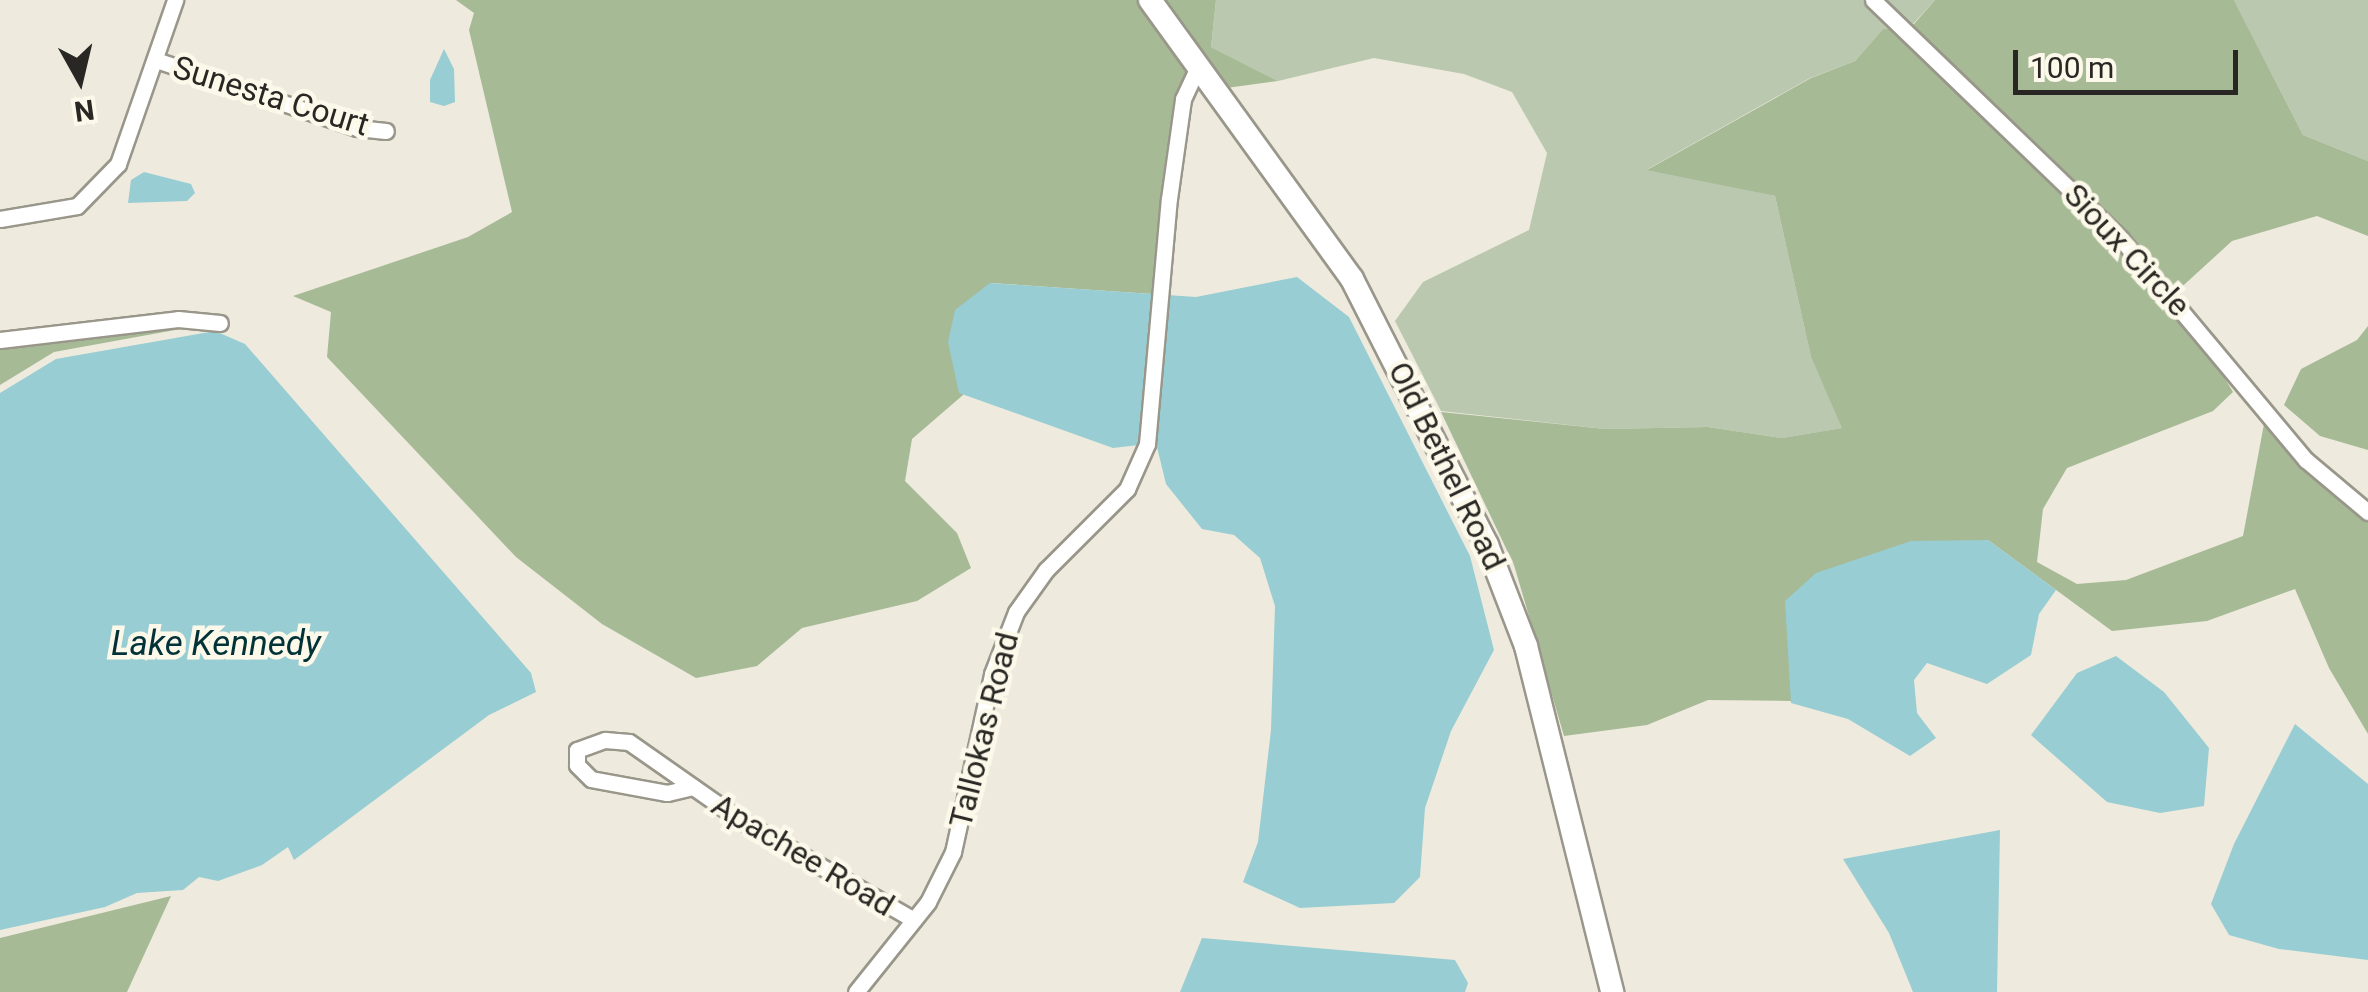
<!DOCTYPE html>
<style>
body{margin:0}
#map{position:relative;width:2368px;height:992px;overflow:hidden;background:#eeeadd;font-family:Roboto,sans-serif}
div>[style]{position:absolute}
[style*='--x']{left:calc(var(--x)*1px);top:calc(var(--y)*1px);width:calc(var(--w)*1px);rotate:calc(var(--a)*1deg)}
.green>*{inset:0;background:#b9c8ae}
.forest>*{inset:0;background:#a6ba96}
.water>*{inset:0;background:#98cdd3}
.roads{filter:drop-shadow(2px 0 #99968a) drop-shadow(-2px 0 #99968a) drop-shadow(0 2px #99968a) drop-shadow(0 -2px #99968a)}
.street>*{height:15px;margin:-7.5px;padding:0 7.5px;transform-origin:7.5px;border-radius:7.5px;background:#fff}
.secondary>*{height:22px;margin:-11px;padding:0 11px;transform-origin:11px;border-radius:11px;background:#fff}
span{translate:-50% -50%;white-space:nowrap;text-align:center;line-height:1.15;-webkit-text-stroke:9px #fcf8ea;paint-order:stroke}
.street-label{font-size:32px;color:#292723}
.water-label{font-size:35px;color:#003237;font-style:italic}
.north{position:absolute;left:30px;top:30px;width:100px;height:100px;-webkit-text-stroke:8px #fcf8ea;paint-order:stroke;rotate:172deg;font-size:28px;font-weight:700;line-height:40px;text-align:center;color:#292723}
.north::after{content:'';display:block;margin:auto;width:35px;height:45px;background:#292723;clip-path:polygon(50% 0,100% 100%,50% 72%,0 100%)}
.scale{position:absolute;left:2013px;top:50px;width:225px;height:45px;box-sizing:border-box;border:5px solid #292723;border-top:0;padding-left:12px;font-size:30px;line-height:35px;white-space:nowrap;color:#292723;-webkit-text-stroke:8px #fcf8ea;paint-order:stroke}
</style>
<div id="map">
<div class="green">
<div style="clip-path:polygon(1216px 0,1935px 0,1913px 24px,1883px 29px,1855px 61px,1810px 78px,1648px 169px,1775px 196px,1811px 357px,1843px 428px,1782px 438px,1708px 427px,1605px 429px,1441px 411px,1395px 321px,1423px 282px,1529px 230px,1547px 153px,1512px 92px,1464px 74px,1374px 58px,1278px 81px,1211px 47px)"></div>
<div style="clip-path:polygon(2234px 0,2368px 0,2368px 161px,2303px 135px)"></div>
</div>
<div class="forest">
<div style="clip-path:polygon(456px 0,1141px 0,1187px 71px,1176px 96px,1152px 294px,991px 283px,963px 395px,912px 439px,905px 481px,957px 533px,971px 568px,917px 601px,802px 628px,757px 666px,696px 678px,602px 624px,516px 557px,327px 357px,331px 312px,293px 296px,468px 237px,512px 212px,469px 30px,474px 13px)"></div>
<div style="clip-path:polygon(1159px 0,1216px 0,1211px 47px,1278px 81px,1219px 89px)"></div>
<div style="clip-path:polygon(1935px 0,2234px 0,2303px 135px,2368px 161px,2368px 236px,2317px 216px,2232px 241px,2174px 294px,2233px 392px,2213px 411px,2067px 468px,2043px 509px,2037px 562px,2077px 584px,2126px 580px,2243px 536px,2264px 424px,2368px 522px,2368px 734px,2329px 668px,2295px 589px,2207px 621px,2112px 631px,1988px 540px,1791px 663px,1791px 701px,1708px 700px,1647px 725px,1564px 736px,1514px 565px,1441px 412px,1605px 429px,1708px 427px,1782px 438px,1842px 428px,1811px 357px,1775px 196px,1647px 170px,1811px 78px,1855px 61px,1883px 29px,1914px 24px)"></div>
<div style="clip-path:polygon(2368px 326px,2368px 450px,2320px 436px,2284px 405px,2301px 369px,2357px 340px)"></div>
<div style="clip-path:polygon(186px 328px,54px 352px,0 385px,0 349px)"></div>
<div style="clip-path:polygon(171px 896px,127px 992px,0 992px,0 938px)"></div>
</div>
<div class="water">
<div style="clip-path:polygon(444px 49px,454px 69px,455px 102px,444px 106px,430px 102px,430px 80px)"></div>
<div style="clip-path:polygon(144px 172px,191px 184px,195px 193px,187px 201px,128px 203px,131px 180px)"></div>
<div style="clip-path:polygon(1297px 277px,1349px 317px,1470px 556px,1494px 650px,1451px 731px,1425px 808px,1420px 877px,1394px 903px,1300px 908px,1243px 882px,1258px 842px,1271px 730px,1275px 606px,1260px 558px,1234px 535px,1202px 529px,1166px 484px,1156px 443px,1167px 295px,1196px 297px)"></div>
<div style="clip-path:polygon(990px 283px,1152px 294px,1139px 445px,1113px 448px,959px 393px,948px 342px,955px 310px)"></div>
<div style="clip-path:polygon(215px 331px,245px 344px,531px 673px,536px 692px,489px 715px,294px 860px,288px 847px,262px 865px,218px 881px,199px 877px,183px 890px,137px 893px,105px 907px,0 930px,0 393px,56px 359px)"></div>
<div style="clip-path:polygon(1988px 540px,2056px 590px,2039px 614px,2031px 655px,1987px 684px,1927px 663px,1914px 680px,1917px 713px,1936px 738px,1910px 756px,1848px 719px,1791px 703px,1785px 601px,1816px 573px,1911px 541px)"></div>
<div style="clip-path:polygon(2116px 656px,2164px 692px,2209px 748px,2204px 806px,2160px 813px,2107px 802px,2031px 735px,2077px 673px)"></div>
<div style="clip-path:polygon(2295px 724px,2368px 784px,2368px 960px,2279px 949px,2229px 935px,2211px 904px,2234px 844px)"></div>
<div style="clip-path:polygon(2000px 830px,1997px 992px,1913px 992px,1889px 933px,1843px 859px)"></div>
<div style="clip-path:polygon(1202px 938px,1455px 960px,1468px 983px,1465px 992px,1180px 992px)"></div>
</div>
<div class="roads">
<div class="street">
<div style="--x:1873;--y:0;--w:344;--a:43.9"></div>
<div style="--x:2121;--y:239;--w:288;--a:50.1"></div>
<div style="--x:2306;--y:460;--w:81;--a:40"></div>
<div style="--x:156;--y:60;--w:212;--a:18.7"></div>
<div style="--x:357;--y:128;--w:29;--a:6"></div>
<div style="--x:0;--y:219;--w:78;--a:-9.6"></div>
<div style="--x:77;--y:206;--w:59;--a:-45.7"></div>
<div style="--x:118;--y:164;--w:174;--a:-70.8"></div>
<div style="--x:0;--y:340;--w:179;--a:-6.7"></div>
<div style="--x:178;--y:319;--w:42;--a:5.4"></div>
<div style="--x:693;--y:787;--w:27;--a:167"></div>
<div style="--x:667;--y:793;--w:77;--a:-169.6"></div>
<div style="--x:591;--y:779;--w:20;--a:-135"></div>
<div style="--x:577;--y:765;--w:15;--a:-90"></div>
<div style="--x:577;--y:750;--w:30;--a:-20"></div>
<div style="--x:605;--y:740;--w:24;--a:5"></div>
<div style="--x:629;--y:742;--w:138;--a:35"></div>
<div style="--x:742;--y:821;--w:198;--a:29.9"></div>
<div style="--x:856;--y:992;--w:115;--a:-51.3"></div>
<div style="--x:928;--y:902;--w:56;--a:-63.4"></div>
<div style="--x:953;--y:852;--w:182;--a:-77.6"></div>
<div style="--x:992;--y:674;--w:66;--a:-68.8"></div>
<div style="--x:1016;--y:612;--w:52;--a:-54.5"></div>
<div style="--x:1046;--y:570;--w:115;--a:-45"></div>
<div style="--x:1127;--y:489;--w:49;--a:-66"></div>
<div style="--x:1147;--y:444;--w:246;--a:-84.9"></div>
<div style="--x:1169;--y:199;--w:101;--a:-82"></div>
<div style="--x:1183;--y:99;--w:31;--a:-65"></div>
</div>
<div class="secondary">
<div style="--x:1150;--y:0;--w:344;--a:54.1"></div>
<div style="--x:1352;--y:279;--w:298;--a:63.1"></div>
<div style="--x:1487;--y:545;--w:108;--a:68.9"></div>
<div style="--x:1526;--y:646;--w:357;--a:76"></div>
</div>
</div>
<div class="street-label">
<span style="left:271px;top:96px;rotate:17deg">Sunesta Court</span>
<span style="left:2127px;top:250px;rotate:47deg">Sioux Circle</span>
<span style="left:1447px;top:466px;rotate:64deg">Old Bethel Road</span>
<span style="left:984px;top:730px;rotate:-76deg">Tallokas Road</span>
<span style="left:803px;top:855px;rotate:31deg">Apachee Road</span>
</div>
<div class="water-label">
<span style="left:216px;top:644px">Lake Kennedy</span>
</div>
<div class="north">N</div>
<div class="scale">100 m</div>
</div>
